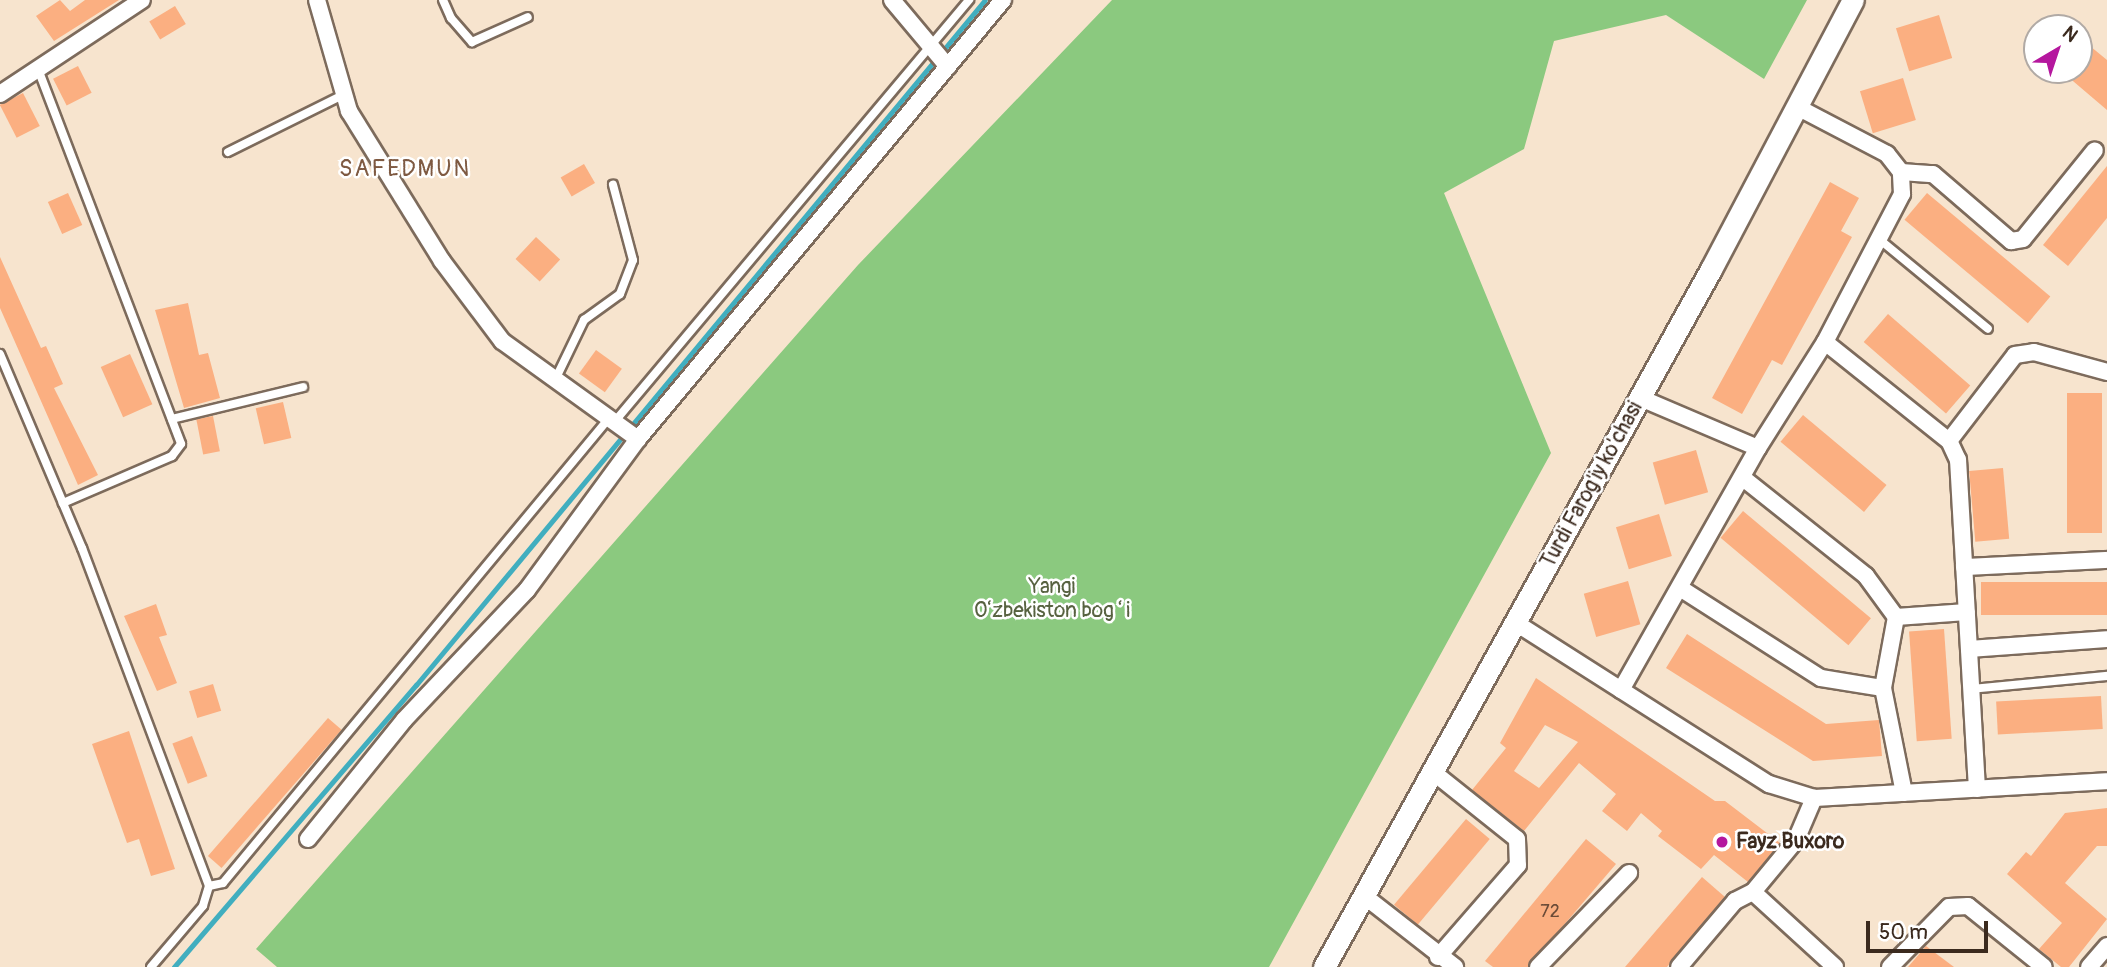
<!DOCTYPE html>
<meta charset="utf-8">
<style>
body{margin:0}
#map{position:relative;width:2107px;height:967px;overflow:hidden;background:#f7e4ce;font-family:Pangolin,sans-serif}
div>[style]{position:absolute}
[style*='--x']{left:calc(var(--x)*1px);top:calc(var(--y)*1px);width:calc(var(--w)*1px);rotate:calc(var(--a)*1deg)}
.green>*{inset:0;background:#8bc97f}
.stream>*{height:5px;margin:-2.5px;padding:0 2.5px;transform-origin:2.5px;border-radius:2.5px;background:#41aebf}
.building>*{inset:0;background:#fbaf81;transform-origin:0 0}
.roads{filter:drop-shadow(2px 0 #7d6b5c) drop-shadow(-2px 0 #7d6b5c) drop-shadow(0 2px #7d6b5c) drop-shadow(0 -2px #7d6b5c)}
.service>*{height:8px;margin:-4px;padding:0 4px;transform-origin:4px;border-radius:4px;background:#fff}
.minor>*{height:16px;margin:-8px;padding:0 8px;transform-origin:8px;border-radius:8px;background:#fff}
.secondary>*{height:21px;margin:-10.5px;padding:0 10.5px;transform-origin:10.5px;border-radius:10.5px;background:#fff}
.dots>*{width:19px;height:19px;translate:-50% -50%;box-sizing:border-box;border:4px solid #fff;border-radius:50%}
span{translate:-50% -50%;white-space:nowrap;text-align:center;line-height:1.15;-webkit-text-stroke:5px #fff;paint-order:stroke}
.number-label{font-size:18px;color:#6b4b37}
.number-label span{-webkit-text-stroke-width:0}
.street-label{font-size:21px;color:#3b2a1e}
.park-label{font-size:21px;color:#576240}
.poi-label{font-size:21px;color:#3b2a1e;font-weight:700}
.left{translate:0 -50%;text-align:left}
.neighbourhood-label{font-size:23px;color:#7e5941;letter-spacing:2px}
.north{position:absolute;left:2023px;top:14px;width:70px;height:70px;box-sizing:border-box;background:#fff;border:2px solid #b1aaa5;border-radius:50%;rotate:39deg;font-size:19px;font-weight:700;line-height:28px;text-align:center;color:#3b2a1e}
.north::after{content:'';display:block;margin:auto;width:24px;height:32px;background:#b5179e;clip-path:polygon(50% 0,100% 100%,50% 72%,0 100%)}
.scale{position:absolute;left:1866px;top:921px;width:122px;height:32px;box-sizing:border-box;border:4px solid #3b2a1e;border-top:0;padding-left:9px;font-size:21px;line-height:24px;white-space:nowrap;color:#3b2a1e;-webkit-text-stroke:5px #fff;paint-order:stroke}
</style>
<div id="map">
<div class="green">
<div style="clip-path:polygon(1112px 0,1807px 0,1764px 79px,1666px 15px,1554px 41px,1524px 149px,1444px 193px,1551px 453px,1269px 967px,277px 967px,256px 949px,858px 265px)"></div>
</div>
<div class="stream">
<div style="--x:174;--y:967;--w:372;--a:-49.4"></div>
<div style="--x:416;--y:685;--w:890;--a:-50.29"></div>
</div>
<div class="building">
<div style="clip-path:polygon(60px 0,70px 11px,85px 0,119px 0,54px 41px,36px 16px)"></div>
<div style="left:175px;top:6px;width:21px;height:30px;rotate:59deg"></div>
<div style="left:1939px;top:15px;width:45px;height:45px;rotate:73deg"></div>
<div style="clip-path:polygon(2079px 37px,2107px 60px,2107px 110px,2060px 70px,2079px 70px)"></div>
<div style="left:78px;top:66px;width:30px;height:28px;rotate:63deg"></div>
<div style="left:1903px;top:78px;width:44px;height:45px;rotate:73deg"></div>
<div style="left:23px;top:93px;width:37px;height:26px;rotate:63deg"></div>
<div style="left:584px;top:164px;width:22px;height:27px;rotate:60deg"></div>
<div style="clip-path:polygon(2107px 166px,2107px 218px,2068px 266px,2043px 245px)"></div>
<div style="clip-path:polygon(1830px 182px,1859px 198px,1841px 231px,1852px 237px,1782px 365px,1772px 360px,1742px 414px,1712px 398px)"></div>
<div style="left:68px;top:193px;width:35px;height:22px;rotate:66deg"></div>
<div style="left:1927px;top:193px;width:161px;height:35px;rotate:40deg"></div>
<div style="left:536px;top:237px;width:33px;height:30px;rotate:43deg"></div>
<div style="clip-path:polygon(0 257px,41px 348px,46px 346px,63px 384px,54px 388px,98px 475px,78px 485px,0 308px)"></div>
<div style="clip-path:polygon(188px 303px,199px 355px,208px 353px,220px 398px,184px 408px,155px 310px)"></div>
<div style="left:1888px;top:314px;width:109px;height:37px;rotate:41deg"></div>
<div style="left:596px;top:350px;width:32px;height:29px;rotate:36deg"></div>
<div style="left:130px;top:354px;width:55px;height:32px;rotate:66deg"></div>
<div style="left:2067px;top:393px;width:35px;height:140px"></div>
<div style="left:283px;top:402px;width:37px;height:28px;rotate:77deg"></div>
<div style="left:1803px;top:415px;width:109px;height:35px;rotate:40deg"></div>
<div style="left:213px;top:416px;width:36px;height:17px;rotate:79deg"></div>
<div style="left:1696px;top:450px;width:44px;height:45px;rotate:74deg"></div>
<div style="left:2003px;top:468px;width:71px;height:34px;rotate:85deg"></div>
<div style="left:1743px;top:511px;width:167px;height:35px;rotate:40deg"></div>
<div style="left:1659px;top:514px;width:44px;height:45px;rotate:73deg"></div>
<div style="left:1628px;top:581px;width:45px;height:46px;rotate:74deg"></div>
<div style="left:2107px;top:582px;width:33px;height:126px;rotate:90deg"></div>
<div style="clip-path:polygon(156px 604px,167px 635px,159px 637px,177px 683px,157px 691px,124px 616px)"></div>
<div style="left:1944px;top:629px;width:110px;height:35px;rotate:86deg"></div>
<div style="clip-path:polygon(1687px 634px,1826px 724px,1879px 720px,1882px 756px,1813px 761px,1666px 668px)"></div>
<div style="clip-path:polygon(evenodd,1536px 678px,1715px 801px,1725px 801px,1780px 843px,1748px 882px,1714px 855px,1701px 869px,1658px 836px,1662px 831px,1641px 813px,1627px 831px,1602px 811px,1616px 794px,1579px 763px,1524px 831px,1472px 790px,1506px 748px,1500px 743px,1536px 678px,1545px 725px,1578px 742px,1539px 788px,1514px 771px,1545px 725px)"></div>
<div style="left:213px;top:684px;width:28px;height:25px;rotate:73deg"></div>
<div style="left:2101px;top:696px;width:33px;height:105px;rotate:87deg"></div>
<div style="left:328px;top:718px;width:18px;height:183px;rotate:41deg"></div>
<div style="clip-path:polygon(129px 731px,175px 869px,151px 876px,139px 839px,127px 843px,92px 744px)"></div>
<div style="left:192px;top:736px;width:43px;height:21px;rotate:69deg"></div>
<div style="clip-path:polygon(2107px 808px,2107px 846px,2097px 846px,2065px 883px,2107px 919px,2069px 967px,2061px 967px,2039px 949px,2062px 923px,2007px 874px,2026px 852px,2031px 856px,2065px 813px)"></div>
<div style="left:1466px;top:819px;width:31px;height:112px;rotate:40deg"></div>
<div style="clip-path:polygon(1586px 839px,1616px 864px,1528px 967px,1493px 967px,1485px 961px)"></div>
<div style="clip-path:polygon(1702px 877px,1725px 897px,1667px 967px,1625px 967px)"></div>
<div style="clip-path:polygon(1926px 946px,1954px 967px,1908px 967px)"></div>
</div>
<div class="roads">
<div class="service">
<div style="--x:443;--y:0;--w:20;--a:66"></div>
<div style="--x:451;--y:18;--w:32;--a:49"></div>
<div style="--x:472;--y:42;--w:61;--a:-24.1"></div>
<div style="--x:38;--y:69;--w:401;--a:69.1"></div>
<div style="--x:181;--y:444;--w:15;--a:127"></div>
<div style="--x:172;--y:456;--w:119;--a:156.7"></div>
<div style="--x:228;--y:152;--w:131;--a:-26.4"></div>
<div style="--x:1879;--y:239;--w:141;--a:39.5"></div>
<div style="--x:0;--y:354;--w:211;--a:67.1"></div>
<div style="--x:82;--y:548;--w:361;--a:69.4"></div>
<div style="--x:209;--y:886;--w:21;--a:107"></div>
<div style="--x:203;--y:906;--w:80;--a:130.4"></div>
<div style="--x:555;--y:380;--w:67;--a:-64.2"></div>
<div style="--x:584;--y:320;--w:44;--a:-35.8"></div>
<div style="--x:620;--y:294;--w:36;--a:-69"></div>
<div style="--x:633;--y:260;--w:78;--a:-104.9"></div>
<div style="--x:172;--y:419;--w:135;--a:-13.7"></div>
<div style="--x:616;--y:420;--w:549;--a:-49.95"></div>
<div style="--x:1971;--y:689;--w:137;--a:-5.5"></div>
<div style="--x:209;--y:886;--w:14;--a:-12"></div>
<div style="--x:223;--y:883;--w:606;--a:-50.29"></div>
</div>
<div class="minor">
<div style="--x:317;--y:0;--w:116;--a:73.9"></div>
<div style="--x:349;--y:111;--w:176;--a:58.2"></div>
<div style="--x:442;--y:261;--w:100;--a:53.1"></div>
<div style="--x:502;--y:341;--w:168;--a:35.8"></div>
<div style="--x:892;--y:0;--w:87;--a:50.1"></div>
<div style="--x:0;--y:94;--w:170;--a:-33.5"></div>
<div style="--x:1901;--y:172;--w:32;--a:4"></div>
<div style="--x:1933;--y:174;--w:103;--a:40.7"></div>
<div style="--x:2011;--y:241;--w:12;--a:-9"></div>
<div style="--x:2023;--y:239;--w:114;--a:-51"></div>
<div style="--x:1825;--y:342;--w:159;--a:38.6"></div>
<div style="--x:1758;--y:448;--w:125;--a:-57.7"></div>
<div style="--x:1825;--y:342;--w:167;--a:-62.5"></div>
<div style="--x:1902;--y:194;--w:22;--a:-93"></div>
<div style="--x:1901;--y:172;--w:23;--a:-128"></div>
<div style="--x:1887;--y:154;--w:102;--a:-152.4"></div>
<div style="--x:1743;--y:478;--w:157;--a:38.5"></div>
<div style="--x:1866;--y:576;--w:51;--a:53.8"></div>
<div style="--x:1896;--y:617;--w:72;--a:100.4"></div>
<div style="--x:1883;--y:688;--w:107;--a:78.7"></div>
<div style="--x:1964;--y:567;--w:143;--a:-2.8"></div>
<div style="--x:1680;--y:588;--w:167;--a:32.6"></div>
<div style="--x:1821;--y:678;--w:63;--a:9.2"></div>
<div style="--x:1896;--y:617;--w:71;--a:-4"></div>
<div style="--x:1516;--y:623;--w:300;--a:32.5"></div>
<div style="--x:1769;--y:784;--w:47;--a:17.3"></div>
<div style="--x:1814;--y:798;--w:293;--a:-3.3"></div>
<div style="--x:1969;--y:649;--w:138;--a:-4.1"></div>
<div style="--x:1621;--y:690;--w:278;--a:-60.5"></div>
<div style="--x:1758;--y:448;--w:128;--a:-157"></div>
<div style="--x:1433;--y:772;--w:107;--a:38.6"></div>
<div style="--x:1517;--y:839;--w:26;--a:88"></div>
<div style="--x:1518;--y:865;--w:122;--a:131"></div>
<div style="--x:1977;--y:789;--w:330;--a:-93.3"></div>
<div style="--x:1958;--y:460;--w:21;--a:-115"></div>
<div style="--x:1949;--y:441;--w:108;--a:-52.5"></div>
<div style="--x:2015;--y:355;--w:19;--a:-9"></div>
<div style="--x:2034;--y:352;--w:76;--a:15.3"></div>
<div style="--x:308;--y:839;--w:153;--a:-51.1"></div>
<div style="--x:404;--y:720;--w:179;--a:-46.6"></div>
<div style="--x:527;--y:590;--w:187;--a:-53.7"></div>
<div style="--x:638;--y:439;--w:571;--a:-50.26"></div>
<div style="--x:1753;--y:892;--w:111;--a:42.4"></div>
<div style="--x:1363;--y:895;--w:117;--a:38"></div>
<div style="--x:1538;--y:967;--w:131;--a:-45.9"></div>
<div style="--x:1679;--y:967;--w:87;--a:-49.7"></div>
<div style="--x:1735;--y:901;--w:20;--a:-27"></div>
<div style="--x:1753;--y:892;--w:67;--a:-50.4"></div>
<div style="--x:1796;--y:840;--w:46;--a:-66.8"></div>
<div style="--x:1890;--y:967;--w:84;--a:-45.5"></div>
<div style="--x:1949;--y:907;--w:19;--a:-3"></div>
<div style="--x:1968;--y:906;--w:97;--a:38.8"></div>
<div style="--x:2089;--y:967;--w:28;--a:-49"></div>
</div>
<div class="secondary">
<div style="--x:1324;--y:967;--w:798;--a:-60.99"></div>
<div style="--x:1711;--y:269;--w:304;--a:-62.2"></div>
</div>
</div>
<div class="dots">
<div style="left:1722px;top:842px;background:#b5179e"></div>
</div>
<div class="number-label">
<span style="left:1550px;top:912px">72</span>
</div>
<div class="street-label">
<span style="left:1592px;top:485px;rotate:-61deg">Turdi Farog'iy ko'chasi</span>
</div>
<div class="park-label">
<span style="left:1052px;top:599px">Yangi<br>Oʻzbekiston bogʻi</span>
</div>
<div class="poi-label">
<span class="left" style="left:1736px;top:842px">Fayz Buxoro</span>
</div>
<div class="neighbourhood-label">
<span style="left:405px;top:169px">SAFEDMUN</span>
</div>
<div class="north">N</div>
<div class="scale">50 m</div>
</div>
